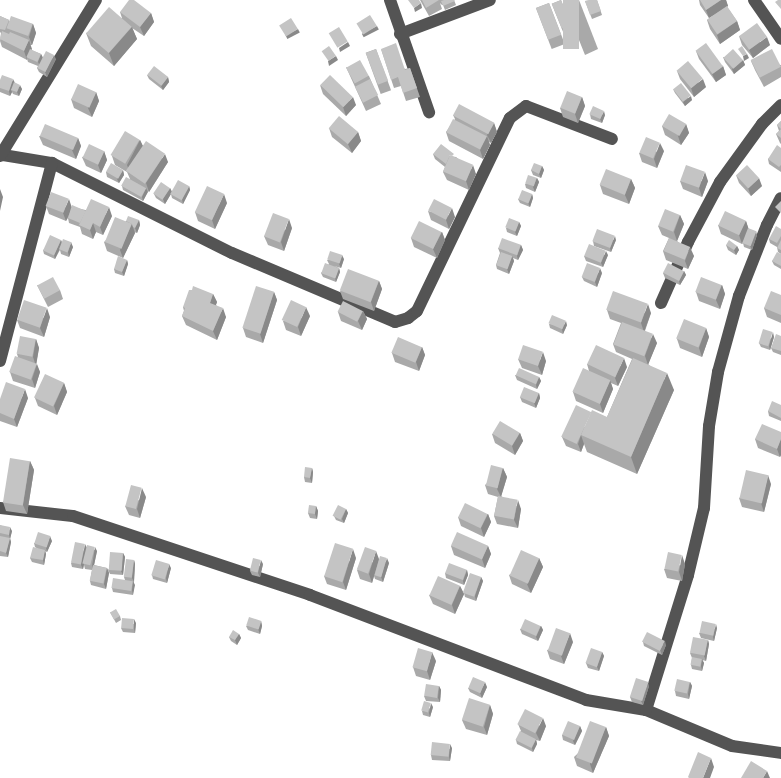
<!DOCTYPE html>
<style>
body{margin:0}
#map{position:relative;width:781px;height:778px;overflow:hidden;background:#fff;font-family:"DejaVu Sans",sans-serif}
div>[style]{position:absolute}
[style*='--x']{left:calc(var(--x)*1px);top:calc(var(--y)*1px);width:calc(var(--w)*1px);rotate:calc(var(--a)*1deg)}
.street>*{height:12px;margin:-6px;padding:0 6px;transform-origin:6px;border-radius:6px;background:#545454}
.wall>*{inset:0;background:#a9a9a9;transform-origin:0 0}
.shaded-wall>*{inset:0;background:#898989;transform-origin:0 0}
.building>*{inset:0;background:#c4c4c4;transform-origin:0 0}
span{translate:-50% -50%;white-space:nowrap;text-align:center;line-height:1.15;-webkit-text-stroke:5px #fff;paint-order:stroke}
</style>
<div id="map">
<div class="street">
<div style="--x:390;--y:0;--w:119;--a:70.8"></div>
<div style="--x:754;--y:0;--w:47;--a:55.3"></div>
<div style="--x:400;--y:34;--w:96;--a:-20.7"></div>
<div style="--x:3;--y:155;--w:50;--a:9.3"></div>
<div style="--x:52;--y:163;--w:201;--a:26.6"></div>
<div style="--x:232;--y:253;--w:177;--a:22.9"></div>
<div style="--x:395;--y:322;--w:14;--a:-17"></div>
<div style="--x:408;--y:318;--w:11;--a:-38"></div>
<div style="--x:417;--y:311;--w:214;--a:-64.3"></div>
<div style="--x:510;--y:118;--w:20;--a:-37"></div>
<div style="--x:526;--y:106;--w:92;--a:21"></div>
<div style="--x:0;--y:156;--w:183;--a:-58.4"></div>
<div style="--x:661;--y:303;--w:67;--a:-66.1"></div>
<div style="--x:688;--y:242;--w:68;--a:-61.9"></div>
<div style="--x:720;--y:182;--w:72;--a:-54.1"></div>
<div style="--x:762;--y:124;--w:27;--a:-45"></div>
<div style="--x:0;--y:361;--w:205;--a:-75.3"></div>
<div style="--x:0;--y:508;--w:73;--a:6.3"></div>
<div style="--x:73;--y:516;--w:250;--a:18.4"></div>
<div style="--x:310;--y:595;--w:295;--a:20.8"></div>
<div style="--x:586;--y:700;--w:61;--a:9.5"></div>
<div style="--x:646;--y:710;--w:93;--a:22.7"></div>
<div style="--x:732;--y:746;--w:49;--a:8.1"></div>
<div style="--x:646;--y:710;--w:141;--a:-72.7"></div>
<div style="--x:688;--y:575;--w:69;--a:-76.6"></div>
<div style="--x:704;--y:508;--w:82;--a:-86.5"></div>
<div style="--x:709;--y:426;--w:55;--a:-80.5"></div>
<div style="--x:718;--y:372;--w:79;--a:-74.6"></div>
<div style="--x:739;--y:296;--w:76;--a:-68.5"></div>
<div style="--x:767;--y:225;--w:30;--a:-63"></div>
</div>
<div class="wall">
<div style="clip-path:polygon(420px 0,454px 0,456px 5px,445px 10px,443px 5px,442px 5px,440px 3px,442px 9px,429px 16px)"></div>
<div style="left:561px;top:0;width:35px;height:10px;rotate:68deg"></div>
<div style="clip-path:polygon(563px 0,579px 0,598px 49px,585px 55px)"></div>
<div style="clip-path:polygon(597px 0,602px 15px,592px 19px,585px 1px)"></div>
<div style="clip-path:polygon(699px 0,726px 0,728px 6px,727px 7px,737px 21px,740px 30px,720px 44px,710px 29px,707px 20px,716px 14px,709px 18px,700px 5px)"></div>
<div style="left:549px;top:3px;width:44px;height:14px;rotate:69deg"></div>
<div style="clip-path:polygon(120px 12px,151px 13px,154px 22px,144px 36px,132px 28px,137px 39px,114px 66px,91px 46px,86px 33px,122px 18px)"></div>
<div style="clip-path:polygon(0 16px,9px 20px,9px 21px,33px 24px,36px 33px,32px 45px,30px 45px,31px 50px,41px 54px,43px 58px,56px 59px,47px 77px,39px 72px,37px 68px,38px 66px,28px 62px,27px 59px,27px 60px,2px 47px,0 41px,1px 33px,0 32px)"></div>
<div style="clip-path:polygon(739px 36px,770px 45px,753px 58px,742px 45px)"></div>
<div style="left:376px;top:49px;width:44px;height:11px;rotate:70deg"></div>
<div style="clip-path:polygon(381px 49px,405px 69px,410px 68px,420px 97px,406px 101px,401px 86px,394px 88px)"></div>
<div style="clip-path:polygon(696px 51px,723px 66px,726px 75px,716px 82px,699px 59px)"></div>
<div style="clip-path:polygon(723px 57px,743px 60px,745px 65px,734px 74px,725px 62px)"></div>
<div style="clip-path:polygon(751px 61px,781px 65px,781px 77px,764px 87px,755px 70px)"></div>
<div style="clip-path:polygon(346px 67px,369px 76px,381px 104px,366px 111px)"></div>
<div style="clip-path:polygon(677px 71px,706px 87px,694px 97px,680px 79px)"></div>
<div style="clip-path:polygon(147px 75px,168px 77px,169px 82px,163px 90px,149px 79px)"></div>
<div style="clip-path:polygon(0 80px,14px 82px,22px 89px,19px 96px,13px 94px,12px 92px,10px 96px,0 92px)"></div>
<div style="clip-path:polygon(320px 85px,356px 105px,346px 116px,323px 94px)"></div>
<div style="clip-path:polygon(673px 89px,692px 100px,685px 106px,675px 93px)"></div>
<div style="clip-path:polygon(96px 92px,99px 101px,92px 117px,74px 108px,71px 99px)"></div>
<div style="clip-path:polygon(582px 97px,585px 106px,578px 123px,563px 117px,560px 108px)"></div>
<div style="clip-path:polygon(590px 114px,605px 115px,602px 123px,591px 119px)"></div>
<div style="clip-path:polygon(453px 115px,494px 123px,497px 132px,491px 143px,489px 142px,490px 145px,483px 159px,449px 141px,446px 132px,455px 119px)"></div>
<div style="clip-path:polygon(781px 121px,781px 144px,780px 143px,776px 134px,779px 131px,777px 125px)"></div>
<div style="clip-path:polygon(686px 124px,689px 133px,681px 145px,665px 135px,662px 126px)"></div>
<div style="clip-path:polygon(329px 128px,358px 132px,361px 141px,352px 153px,332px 137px)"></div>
<div style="clip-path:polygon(39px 136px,78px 138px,81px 146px,76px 159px,43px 145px)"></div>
<div style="clip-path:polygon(140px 140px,143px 147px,168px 162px,149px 192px,148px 191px,143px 201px,123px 190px,122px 186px,130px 179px,127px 172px,115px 165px,112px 156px)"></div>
<div style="clip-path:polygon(781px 148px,781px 172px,769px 164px,768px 159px)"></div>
<div style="clip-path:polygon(104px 151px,107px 160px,101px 173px,86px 166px,82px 157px)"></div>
<div style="clip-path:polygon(664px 151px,657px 168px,642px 162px,639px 153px)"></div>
<div style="clip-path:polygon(433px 154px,456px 157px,476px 174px,469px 190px,447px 180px,443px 172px,445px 167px,435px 159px)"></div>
<div style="clip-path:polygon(542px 166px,544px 170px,541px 178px,533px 175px,531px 170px)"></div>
<div style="clip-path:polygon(123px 170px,124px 175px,119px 183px,107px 177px,106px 172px)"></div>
<div style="clip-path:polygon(736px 175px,762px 186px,751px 196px,739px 183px)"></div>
<div style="clip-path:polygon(537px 178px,539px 182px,535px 192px,526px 188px,525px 184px)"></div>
<div style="clip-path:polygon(631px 179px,635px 188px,629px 204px,603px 194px,600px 185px)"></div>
<div style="clip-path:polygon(680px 181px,708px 181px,702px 197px,683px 189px)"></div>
<div style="clip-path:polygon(189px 186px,190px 190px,183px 204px,172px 198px,171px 194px,165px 204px,156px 198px,154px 194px,170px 188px,172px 192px)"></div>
<div style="clip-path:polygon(532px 194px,533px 198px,530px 207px,520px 203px,518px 199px)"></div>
<div style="clip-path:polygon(227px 203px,215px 229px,198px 221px,195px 212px)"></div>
<div style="clip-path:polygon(46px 206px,72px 207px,112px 216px,103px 235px,96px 232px,93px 239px,82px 234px,80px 227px,69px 223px,68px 218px,66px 221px,49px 214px)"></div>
<div style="clip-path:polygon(428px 211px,455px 217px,449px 229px,431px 220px)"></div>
<div style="clip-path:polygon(680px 215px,684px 224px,677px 241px,694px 256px,688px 269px,666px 260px,663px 251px,669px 238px,662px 235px,658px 226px)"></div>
<div style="clip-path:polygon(139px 220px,140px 225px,137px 233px,134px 232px,135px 233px,123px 258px,107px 251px,104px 242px,126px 221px)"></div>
<div style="clip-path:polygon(746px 221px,748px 228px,757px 235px,752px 250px,744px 247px,743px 243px,742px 244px,721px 234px,718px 225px)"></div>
<div style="clip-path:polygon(519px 222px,521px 226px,517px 236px,507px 232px,506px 228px)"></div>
<div style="clip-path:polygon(292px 228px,284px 251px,268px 245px,264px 236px)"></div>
<div style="clip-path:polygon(781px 229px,781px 254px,778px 252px,777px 247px,770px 243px,769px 239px)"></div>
<div style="clip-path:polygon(442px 232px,445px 240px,437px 258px,414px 247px,411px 238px)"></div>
<div style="clip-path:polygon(61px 240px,62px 242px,73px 247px,69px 257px,61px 254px,60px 250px,55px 259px,44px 254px,43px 250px)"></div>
<div style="clip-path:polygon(616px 240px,611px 252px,594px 246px,593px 241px)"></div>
<div style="clip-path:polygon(521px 245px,523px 250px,518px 260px,513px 258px,514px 261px,509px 274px,497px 269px,496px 265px,500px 253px,498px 248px)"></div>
<div style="clip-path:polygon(726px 245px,737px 246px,739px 250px,736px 255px,728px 250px)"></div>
<div style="clip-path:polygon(781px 254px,781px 269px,774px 265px,772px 261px)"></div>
<div style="clip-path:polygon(608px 255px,603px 267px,586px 261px,584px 256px)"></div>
<div style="clip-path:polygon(344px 259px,341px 268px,334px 266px,339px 268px,340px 272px,336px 282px,323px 277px,321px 273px,329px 264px,327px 260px)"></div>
<div style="clip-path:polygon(127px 260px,128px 264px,124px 276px,115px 273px,114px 269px)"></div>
<div style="clip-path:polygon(684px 271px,686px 275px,680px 285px,665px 278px,663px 273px)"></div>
<div style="clip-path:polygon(602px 273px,597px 287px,584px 281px,582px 277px)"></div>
<div style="clip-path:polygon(379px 281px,382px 289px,374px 311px,343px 299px,340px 291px)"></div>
<div style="clip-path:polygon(37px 285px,60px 290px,63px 299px,48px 307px)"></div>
<div style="clip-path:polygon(722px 285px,725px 294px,720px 309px,699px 301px,696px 292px)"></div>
<div style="clip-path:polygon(274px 292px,277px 300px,263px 343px,246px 337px,243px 328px)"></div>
<div style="clip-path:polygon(213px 294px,217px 302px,216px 305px,226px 317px,217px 340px,186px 325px,182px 316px,184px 311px,183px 307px)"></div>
<div style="clip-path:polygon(781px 295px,781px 323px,767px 317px,764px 308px)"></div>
<div style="clip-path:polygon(607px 310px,651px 313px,645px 331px,657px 343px,648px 364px,674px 390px,637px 474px,587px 452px,584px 444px,581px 452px,566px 446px,562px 437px,607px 417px,632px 359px,616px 352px,613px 344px,621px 323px,610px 319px)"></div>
<div style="clip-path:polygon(363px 311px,367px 319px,362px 330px,341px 321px,338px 312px)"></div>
<div style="clip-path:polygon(310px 316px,301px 336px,286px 330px,283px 321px)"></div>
<div style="clip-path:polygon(50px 317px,44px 337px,20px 328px,17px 320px)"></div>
<div style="clip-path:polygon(549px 324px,567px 325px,563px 334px,550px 328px)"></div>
<div style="clip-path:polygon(706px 328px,709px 337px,702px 357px,680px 348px,677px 339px)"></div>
<div style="clip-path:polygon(781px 336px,781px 355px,773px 352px,771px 348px)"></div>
<div style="clip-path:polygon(774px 337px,770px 350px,761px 347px,759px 343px)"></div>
<div style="clip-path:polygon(36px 339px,39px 348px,36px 364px,40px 372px,35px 388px,13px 381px,10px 372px,18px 357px,17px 354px)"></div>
<div style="clip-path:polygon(422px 347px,425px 355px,419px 371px,395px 362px,392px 353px)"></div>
<div style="clip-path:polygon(518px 359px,546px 361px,542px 375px,522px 368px)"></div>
<div style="clip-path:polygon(587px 364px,627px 367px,618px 386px,611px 383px,613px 389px,603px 413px,576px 401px,573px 392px,589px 371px)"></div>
<div style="clip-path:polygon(515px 375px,539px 377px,541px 381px,537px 389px,517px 380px)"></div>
<div style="clip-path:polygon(64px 383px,67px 392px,57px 415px,38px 406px,35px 398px)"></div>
<div style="clip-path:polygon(539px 393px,540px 398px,536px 408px,522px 402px,520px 397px)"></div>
<div style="clip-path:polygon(28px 398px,17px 427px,0 421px,0 399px)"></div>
<div style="clip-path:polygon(781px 405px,781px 421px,769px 416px,768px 411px)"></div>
<div style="clip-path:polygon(781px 432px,781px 455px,780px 457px,758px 448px,755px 439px)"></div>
<div style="clip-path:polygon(520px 433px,523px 441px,515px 455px,495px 443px,492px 434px)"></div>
<div style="clip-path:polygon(30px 461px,34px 470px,27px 514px,6px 511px,3px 502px)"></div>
<div style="clip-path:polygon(312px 468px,313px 472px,312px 483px,305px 482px,304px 477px)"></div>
<div style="clip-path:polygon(503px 468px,507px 477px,501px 496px,521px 509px,518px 528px,497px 524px,494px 516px,498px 497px,488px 494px,485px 485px)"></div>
<div style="clip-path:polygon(771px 484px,764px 512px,742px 507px,739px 498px)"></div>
<div style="clip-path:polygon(146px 497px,140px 518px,129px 515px,125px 506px)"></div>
<div style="clip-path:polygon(316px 506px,318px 511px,317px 519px,310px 518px,308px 513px)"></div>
<div style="clip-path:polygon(346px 509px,348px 513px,344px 523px,336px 520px,334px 516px)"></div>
<div style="clip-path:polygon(488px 514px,491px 522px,484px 537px,461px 526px,458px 517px)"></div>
<div style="clip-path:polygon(0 525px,12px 531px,10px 539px,11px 542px,8px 557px,0 556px)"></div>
<div style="clip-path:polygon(52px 541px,47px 552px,45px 551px,46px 554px,44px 565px,32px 562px,30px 558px,38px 549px,35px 547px,34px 543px)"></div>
<div style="clip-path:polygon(451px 546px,488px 546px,491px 554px,485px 568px,454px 555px)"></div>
<div style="clip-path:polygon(87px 547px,97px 551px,94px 565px,107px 568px,109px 573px,106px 589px,91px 585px,90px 581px,92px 570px,85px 569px,84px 565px,83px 569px,72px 567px,71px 563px)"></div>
<div style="clip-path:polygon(123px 553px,125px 557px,123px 575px,110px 574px,108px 570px)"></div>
<div style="clip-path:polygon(356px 558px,346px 590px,327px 584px,324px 576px)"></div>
<div style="clip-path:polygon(539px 558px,543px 567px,531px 593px,512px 584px,509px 575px)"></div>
<div style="clip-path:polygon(379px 559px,389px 563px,383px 582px,375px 579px,374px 576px,372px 583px,360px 579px,357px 570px)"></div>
<div style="clip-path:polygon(134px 560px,135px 564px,133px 595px,113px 592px,112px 588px,125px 580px,124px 577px)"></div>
<div style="clip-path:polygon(263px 564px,260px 577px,252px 575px,250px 571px)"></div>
<div style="clip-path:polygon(685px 564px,682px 581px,667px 578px,664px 569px)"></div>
<div style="clip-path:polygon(171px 568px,167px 583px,153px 579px,152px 575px)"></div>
<div style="clip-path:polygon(467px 570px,468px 575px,464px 585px,446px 578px,445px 573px)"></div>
<div style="clip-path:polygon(481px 577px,483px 581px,476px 601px,465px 597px,464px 593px)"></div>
<div style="clip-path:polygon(460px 586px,464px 594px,455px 614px,433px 604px,429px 595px)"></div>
<div style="clip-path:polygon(110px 612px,120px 616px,121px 620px,116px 623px)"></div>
<div style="clip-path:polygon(261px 621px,262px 626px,260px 634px,248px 630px,246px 626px)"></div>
<div style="clip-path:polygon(136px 623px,135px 633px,123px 632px,121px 628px)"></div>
<div style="clip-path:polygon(541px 626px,543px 630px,538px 641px,522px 634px,520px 629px)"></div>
<div style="clip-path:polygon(717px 628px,714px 641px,701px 638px,699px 633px)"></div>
<div style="clip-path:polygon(239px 634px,241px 638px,237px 645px,231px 641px,229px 637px)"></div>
<div style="clip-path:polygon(708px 640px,709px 644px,706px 661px,702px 660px,704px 663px,702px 671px,692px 669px,691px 665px,692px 658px,690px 653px)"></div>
<div style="clip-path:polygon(573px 642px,564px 664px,550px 659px,547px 650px)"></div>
<div style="clip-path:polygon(643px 642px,666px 645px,662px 655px,644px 646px)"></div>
<div style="clip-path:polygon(602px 652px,604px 656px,599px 671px,588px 668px,586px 663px)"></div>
<div style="clip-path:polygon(436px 661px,430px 680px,416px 676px,413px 667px)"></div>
<div style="clip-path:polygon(690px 682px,692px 686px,689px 699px,676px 696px,675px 691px)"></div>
<div style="clip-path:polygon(439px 686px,441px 690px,440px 702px,426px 701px,424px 696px)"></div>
<div style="clip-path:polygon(649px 686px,643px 705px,632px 702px,630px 697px)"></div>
<div style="clip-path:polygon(487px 687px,482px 698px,470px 692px,468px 688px)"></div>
<div style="clip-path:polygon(490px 705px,493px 714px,487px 735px,466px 729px,462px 720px)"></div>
<div style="clip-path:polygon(433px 707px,430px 717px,423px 715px,422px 711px)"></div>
<div style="clip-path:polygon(518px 724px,546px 726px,540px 741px,536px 740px,537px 744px,533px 752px,517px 744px,516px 740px,521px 731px)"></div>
<div style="clip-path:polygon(580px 726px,582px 731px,575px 745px,563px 740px,562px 735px)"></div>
<div style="clip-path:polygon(606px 727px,609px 736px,593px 773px,577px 766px,574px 757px)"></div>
<div style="clip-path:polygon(452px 748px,450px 761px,432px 760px,431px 755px)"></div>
</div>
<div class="shaded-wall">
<div style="clip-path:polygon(721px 0,726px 0,728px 6px,709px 18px,706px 10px)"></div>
<div style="clip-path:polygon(421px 3px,422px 8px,415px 12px,414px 8px)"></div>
<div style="clip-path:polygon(151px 13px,154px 22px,144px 36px,140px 27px)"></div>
<div style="clip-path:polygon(737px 21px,740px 30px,720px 44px,717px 35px)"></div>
<div style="clip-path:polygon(33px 24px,36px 33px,32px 45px,29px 37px)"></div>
<div style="left:377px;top:26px;width:4px;height:17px;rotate:63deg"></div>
<div style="clip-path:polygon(132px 27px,137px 39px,114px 66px,109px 53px)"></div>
<div style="left:298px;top:29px;width:4px;height:14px;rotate:63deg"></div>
<div style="clip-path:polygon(767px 37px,770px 45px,753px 58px,749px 50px)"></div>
<div style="clip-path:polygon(29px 40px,32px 49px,28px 58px,27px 57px,27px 60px,24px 51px)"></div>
<div style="clip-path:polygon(348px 42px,350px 46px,340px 52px,339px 48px)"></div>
<div style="clip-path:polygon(41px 54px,43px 58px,40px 66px,38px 62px)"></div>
<div style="clip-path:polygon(747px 54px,749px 58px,744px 61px,743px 56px)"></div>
<div style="clip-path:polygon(54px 55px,56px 59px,47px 77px,45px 72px)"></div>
<div style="clip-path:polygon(336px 56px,338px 60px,329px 66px,328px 61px)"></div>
<div style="clip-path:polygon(743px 60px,745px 65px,734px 74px,732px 69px)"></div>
<div style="clip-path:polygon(723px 66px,726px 75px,716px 82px,712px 74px)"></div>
<div style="clip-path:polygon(168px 77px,169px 82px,163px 90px,161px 86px)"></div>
<div style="clip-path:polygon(13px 79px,15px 83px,11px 90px,12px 92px,10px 96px,9px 91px)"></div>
<div style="clip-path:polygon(703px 79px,706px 87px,694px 97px,691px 88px)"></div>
<div style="clip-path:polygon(20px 85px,22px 89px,19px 96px,17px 92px)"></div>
<div style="clip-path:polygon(96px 92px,99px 101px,92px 117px,88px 108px)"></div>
<div style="clip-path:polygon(691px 96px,692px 100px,685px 106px,683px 102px)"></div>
<div style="clip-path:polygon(353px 97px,356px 105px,346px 116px,343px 107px)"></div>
<div style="clip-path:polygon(582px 97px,585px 106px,578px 123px,575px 114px)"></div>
<div style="clip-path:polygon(604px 111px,605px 115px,602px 123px,600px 119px)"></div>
<div style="clip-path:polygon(494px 123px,497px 132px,491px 143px,487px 135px)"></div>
<div style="clip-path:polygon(686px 124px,689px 133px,681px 145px,678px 136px)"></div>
<div style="clip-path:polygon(358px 132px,361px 141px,352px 153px,348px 144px)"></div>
<div style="clip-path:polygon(487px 136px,490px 145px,483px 159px,480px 150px)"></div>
<div style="clip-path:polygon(78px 138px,81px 146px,76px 159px,72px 150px)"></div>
<div style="clip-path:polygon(140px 140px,144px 148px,130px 173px,127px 165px)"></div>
<div style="clip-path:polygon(660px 143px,664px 151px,657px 168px,654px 159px)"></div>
<div style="clip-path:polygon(104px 151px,107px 160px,101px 173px,98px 165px)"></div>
<div style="clip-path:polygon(165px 154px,168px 162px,149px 192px,146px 183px)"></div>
<div style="clip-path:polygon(473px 165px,476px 174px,469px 190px,466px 181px)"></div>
<div style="clip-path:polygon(542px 166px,544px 170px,541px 178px,539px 174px)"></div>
<div style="clip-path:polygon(123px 170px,124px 175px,119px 183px,117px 179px)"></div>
<div style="clip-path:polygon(705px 172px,708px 181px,702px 197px,699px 188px)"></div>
<div style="clip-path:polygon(537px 178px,539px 182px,535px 192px,533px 187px)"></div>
<div style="clip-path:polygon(759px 178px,762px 186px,751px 196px,748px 188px)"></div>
<div style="clip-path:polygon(631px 179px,635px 188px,629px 204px,625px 195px)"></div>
<div style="clip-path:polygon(189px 186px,190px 190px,183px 204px,182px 199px)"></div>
<div style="clip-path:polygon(146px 188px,148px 192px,143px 201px,142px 197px)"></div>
<div style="clip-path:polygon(170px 188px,172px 192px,165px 204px,163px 199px)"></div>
<div style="clip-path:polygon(0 189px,3px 197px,0 211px)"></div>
<div style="clip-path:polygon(224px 194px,227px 203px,215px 229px,212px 220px)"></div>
<div style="clip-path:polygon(532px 194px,533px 198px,530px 207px,528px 203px)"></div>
<div style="clip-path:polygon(69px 199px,72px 208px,66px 221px,63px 213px)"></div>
<div style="clip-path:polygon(109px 207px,112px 216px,103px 235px,100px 227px)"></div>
<div style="clip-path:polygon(452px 208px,455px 217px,449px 229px,446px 220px)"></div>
<div style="clip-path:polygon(680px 215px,684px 224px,677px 241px,674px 232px)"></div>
<div style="clip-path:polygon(289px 219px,292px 228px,284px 251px,281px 242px)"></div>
<div style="clip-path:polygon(139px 220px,140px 225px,137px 233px,135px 228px)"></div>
<div style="clip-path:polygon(746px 221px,749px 230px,742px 244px,739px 235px)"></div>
<div style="clip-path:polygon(519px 222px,521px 226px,517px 236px,515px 232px)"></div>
<div style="clip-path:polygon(93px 223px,96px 232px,93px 239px,90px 230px)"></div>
<div style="clip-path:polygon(132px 224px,135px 233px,123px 258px,120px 250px)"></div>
<div style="clip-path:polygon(756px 231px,757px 235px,752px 250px,750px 246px)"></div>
<div style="clip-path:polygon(442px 232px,445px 240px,437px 258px,433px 249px)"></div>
<div style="clip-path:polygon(615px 236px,616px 240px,611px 252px,610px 248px)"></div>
<div style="clip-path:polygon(61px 240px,62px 244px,55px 259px,54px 255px)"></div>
<div style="clip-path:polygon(71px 242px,73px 247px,69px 257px,68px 252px)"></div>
<div style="clip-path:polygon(521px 245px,523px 250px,518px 260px,517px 256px)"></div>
<div style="clip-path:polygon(737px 246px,739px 250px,736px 255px,734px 250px)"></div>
<div style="clip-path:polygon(690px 247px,694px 256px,688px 269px,685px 261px)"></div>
<div style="clip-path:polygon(606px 251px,608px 255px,603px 267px,601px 263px)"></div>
<div style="clip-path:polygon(342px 255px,344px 259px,341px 268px,339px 264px)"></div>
<div style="clip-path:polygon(512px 256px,514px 261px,509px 274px,507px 269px)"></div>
<div style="clip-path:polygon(127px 260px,128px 264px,124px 276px,122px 272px)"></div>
<div style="clip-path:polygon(339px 268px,340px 272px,336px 282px,335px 278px)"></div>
<div style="clip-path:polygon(600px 268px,602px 273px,597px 287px,595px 282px)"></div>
<div style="clip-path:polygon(684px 271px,686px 275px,680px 285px,679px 281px)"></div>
<div style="clip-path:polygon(379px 281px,382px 289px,374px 311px,371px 302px)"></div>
<div style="clip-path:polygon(722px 285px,725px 294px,720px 309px,716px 300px)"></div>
<div style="clip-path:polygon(274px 292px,277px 300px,263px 343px,260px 334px)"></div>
<div style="clip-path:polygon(213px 294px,217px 302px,213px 312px,210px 303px)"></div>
<div style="clip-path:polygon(648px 304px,651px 313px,644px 332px,641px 323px)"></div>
<div style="clip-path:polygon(306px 307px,310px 316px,301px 336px,298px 327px)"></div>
<div style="clip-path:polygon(47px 308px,50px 317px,44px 337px,40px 328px)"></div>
<div style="clip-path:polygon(223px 308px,226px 317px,217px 340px,213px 331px)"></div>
<div style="clip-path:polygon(363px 311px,367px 319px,362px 330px,358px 321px)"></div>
<div style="clip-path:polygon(566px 321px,567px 325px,563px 334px,562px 329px)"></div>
<div style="clip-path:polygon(706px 328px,709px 337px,702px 357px,699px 348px)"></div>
<div style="clip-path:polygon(773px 332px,774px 337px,770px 350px,769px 346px)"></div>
<div style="clip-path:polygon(653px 334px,657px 343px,648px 365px,645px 356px)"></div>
<div style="clip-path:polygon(36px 339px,39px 348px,36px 366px,33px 357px)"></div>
<div style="clip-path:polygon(422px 347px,425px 355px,419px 371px,416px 362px)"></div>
<div style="clip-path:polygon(543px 352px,546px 361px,542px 375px,538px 366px)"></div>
<div style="clip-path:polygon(624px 358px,627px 367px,618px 386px,615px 378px)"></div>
<div style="clip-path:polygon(37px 364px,40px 372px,35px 388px,32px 379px)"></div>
<div style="clip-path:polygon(667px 373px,674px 390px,637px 474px,631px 457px)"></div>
<div style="clip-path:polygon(539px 377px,541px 381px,537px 389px,536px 385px)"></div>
<div style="clip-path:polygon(610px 380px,613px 389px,603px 413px,600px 404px)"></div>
<div style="clip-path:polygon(64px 383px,67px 392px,57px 415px,54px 406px)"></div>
<div style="clip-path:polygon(25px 389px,28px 398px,17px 427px,14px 419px)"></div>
<div style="clip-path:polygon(539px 393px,540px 398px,536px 408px,534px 403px)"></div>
<div style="clip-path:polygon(520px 433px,523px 441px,515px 455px,512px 446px)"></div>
<div style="clip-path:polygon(581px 435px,584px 444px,581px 452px,578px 444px)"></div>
<div style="clip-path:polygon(781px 439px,781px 455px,780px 457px,777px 449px)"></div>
<div style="clip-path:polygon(30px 461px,34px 470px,27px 514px,23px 505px)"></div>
<div style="clip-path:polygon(312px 468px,313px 472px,312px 483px,310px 478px)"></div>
<div style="clip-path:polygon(503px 468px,507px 477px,501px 497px,497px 489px)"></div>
<div style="clip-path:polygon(768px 475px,771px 484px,764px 512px,761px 503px)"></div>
<div style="clip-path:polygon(142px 488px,146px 497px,140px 518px,137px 509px)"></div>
<div style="clip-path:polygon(518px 500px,521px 509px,518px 528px,514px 520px)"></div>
<div style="clip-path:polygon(316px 506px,318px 511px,317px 519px,315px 514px)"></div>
<div style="clip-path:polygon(346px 509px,348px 513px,344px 523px,342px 519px)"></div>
<div style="clip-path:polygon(488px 514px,491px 522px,484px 537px,481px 528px)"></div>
<div style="clip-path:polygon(10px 527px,12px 531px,10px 539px,9px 535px)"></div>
<div style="clip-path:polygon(50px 536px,52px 541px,47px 552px,46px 548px)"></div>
<div style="clip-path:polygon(10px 538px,11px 542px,8px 557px,6px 553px)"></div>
<div style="clip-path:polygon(85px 544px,87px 548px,83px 569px,81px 565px)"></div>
<div style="clip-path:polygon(488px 546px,491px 554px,485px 568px,482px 559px)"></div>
<div style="clip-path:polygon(95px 547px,97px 551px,93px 570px,92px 566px)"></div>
<div style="clip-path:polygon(353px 549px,356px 558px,346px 590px,343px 582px)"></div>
<div style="clip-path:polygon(45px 550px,46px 554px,44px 565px,43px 560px)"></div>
<div style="clip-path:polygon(376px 551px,379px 559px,372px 583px,369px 574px)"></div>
<div style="clip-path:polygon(123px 553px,125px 557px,123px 575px,121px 571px)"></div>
<div style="clip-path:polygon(682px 555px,685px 564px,682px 581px,679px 572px)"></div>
<div style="clip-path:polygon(387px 558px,389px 563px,383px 582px,381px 577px)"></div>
<div style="clip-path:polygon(539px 558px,543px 567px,531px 593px,527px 584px)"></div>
<div style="clip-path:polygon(134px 560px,135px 564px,134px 582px,132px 578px)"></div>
<div style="clip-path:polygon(261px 560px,263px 564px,260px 577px,258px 573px)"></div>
<div style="clip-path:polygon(169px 564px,171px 568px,167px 583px,166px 578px)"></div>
<div style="clip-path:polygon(107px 568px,109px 573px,106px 589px,104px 584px)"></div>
<div style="clip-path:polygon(467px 570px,468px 575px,464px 585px,463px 581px)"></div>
<div style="clip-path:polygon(481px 577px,483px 581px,476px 601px,475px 596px)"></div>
<div style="clip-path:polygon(133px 581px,135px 585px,133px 595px,132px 590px)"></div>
<div style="clip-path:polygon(460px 586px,464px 594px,455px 614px,452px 605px)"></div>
<div style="clip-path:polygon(134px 619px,136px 623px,135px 633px,134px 629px)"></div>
<div style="clip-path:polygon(261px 621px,262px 626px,260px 634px,258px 629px)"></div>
<div style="clip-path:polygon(716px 624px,717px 628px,714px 641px,713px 637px)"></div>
<div style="clip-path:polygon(541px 626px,543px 630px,538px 641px,536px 637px)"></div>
<div style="clip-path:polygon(570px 633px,573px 642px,564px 664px,561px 656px)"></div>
<div style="clip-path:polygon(239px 634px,241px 638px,237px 645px,235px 640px)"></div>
<div style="clip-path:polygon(708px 640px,709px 644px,706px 661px,704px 656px)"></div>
<div style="clip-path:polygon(665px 641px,666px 645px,662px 655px,660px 650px)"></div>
<div style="clip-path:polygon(432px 652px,436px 661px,430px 680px,427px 671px)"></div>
<div style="clip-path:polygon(602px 652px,604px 656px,599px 671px,597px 667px)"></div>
<div style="clip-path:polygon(702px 659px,704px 663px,702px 671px,701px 666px)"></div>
<div style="clip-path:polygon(485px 682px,487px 687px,482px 698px,480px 693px)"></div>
<div style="clip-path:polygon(648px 682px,649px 686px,643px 705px,641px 701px)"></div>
<div style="clip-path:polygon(690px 682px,692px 686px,689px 699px,688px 694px)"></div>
<div style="clip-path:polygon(439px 686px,441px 690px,440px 702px,438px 698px)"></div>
<div style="clip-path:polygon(431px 703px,433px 707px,430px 717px,429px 713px)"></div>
<div style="clip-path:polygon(490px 705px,493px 714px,487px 735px,484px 727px)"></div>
<div style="clip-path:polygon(543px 718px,546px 726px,540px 741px,536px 733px)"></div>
<div style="clip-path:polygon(580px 726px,582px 731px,575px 745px,573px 741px)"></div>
<div style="clip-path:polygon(606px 727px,609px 736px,593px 773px,590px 764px)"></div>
<div style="clip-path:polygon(536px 739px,537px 744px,533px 752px,532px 748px)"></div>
<div style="clip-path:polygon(450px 744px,452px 748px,450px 761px,449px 757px)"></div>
<div style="clip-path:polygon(711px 758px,714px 767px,710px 778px,703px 778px)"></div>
<div style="clip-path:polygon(767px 771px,770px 778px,763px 778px)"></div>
</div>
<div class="building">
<div style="clip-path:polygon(129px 0,134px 0,151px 13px,140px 27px,120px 12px)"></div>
<div style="clip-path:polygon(408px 0,419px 0,421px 3px,414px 8px)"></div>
<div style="clip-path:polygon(422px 0,439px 0,426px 8px)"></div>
<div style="clip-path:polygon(444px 0,454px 0,455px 1px,443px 6px,441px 1px)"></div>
<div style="left:561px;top:0;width:27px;height:10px;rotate:68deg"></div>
<div style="left:563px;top:0;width:16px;height:49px"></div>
<div style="clip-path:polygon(589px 0,597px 0,601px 11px,590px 15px,585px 1px)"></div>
<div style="clip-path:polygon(700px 0,721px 0,706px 10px)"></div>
<div style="clip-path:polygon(778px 0,781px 0,781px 9px,775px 2px)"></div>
<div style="left:549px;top:3px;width:34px;height:14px;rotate:69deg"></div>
<div style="left:727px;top:6px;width:18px;height:24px;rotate:56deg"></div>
<div style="left:109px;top:7px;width:30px;height:35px;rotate:41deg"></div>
<div style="left:370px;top:15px;width:13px;height:16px;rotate:58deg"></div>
<div style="clip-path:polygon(0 16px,9px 20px,5px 30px,0 29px)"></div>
<div style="left:11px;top:16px;width:23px;height:13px;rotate:20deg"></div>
<div style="left:291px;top:18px;width:13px;height:14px;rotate:58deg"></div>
<div style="left:757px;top:23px;width:17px;height:22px;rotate:54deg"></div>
<div style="left:339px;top:27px;width:17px;height:12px;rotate:59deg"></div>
<div style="clip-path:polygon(2px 31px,9px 34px,10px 32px,29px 40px,24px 51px,0 39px)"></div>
<div style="clip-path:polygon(396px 43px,405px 70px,410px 68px,417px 88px,403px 93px,398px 77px,391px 80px,381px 49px)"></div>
<div style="left:706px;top:43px;width:29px;height:13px;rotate:54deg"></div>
<div style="left:329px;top:46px;width:12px;height:9px;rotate:55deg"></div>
<div style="clip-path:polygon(742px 46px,747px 54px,743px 56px,738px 49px)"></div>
<div style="left:30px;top:49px;width:12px;height:9px;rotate:24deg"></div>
<div style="left:376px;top:49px;width:34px;height:11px;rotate:69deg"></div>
<div style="left:733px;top:49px;width:15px;height:13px;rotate:48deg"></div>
<div style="left:772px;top:49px;width:20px;height:24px;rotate:63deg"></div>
<div style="left:46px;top:51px;width:9px;height:19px;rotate:27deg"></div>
<div style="left:360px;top:60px;width:18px;height:16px;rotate:61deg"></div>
<div style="left:688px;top:61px;width:23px;height:15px;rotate:50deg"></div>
<div style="left:154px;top:66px;width:18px;height:11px;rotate:38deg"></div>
<div style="clip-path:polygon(2px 75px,13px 79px,9px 91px,0 88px,0 80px)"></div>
<div style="left:330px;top:75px;width:32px;height:14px;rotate:44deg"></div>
<div style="left:370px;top:79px;width:18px;height:17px;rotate:63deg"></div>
<div style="clip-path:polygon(14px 82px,20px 85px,17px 92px,11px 90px)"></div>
<div style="left:681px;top:83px;width:16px;height:10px;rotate:52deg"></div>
<div style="left:78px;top:84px;width:20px;height:17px;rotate:24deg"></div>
<div style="left:567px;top:91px;width:16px;height:18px;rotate:22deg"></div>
<div style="left:459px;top:104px;width:40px;height:13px;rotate:28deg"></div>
<div style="left:593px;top:106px;width:12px;height:9px;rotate:24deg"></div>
<div style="left:669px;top:114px;width:20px;height:14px;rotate:30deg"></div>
<div style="left:339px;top:116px;width:25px;height:16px;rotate:40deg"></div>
<div style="left:453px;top:119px;width:38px;height:15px;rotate:27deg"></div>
<div style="clip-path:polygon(781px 121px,781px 138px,776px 134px,781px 129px,777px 125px)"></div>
<div style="left:45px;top:124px;width:36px;height:13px;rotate:23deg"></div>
<div style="left:125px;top:131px;width:17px;height:28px;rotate:31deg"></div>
<div style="left:646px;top:137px;width:15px;height:17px;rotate:23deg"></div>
<div style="left:146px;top:141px;width:23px;height:36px;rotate:34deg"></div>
<div style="left:89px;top:144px;width:17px;height:15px;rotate:25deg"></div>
<div style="clip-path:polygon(441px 144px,454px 154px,452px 156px,450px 155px,446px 164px,433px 154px)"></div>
<div style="clip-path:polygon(777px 145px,781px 148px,781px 165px,779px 167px,768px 159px)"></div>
<div style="left:450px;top:155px;width:25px;height:18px;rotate:23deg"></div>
<div style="left:111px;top:163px;width:14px;height:10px;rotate:30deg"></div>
<div style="clip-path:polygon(534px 163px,542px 166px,539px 174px,531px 170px)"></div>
<div style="left:686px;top:165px;width:20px;height:17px;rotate:20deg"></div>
<div style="left:747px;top:165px;width:18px;height:15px;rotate:47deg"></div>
<div style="left:606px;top:169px;width:27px;height:17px;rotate:22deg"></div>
<div style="left:528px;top:175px;width:9px;height:9px;rotate:18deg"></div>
<div style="left:126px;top:177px;width:23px;height:10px;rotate:29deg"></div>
<div style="left:178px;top:180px;width:13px;height:16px;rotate:29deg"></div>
<div style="left:161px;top:182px;width:11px;height:14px;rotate:34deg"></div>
<div style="left:207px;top:186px;width:19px;height:29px;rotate:25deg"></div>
<div style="left:522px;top:190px;width:11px;height:10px;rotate:22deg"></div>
<div style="left:51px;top:192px;width:19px;height:15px;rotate:21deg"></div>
<div style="clip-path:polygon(91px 199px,109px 207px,100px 227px,93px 223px,90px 230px,79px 225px)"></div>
<div style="left:434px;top:199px;width:20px;height:13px;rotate:27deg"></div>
<div style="clip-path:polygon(781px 201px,781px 213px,775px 207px)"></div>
<div style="clip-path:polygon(72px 205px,86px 211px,80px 223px,68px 218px)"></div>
<div style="left:665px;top:209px;width:16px;height:18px;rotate:22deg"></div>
<div style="left:725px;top:211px;width:23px;height:16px;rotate:25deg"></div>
<div style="left:273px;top:213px;width:17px;height:25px;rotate:21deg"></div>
<div style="clip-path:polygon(128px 216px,139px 220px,135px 228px,133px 227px,132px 224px,126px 221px)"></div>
<div style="left:115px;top:217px;width:18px;height:27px;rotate:22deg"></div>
<div style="left:509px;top:218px;width:11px;height:10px;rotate:22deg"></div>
<div style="left:419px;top:221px;width:25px;height:19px;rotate:26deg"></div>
<div style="clip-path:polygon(776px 226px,781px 229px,781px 236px,777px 243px,769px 239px)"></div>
<div style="left:748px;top:228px;width:9px;height:16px;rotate:21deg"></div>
<div style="left:597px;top:229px;width:19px;height:13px;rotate:21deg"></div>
<div style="left:50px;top:235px;width:12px;height:17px;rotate:24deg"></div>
<div style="left:502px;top:238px;width:20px;height:11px;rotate:20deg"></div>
<div style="left:669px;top:238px;width:23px;height:14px;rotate:23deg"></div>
<div style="left:63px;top:239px;width:9px;height:11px;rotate:21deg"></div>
<div style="clip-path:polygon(729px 240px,737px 246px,734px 250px,726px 245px)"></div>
<div style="clip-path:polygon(781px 240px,781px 250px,777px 248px)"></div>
<div style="left:589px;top:244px;width:18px;height:13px;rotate:22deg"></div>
<div style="left:330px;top:251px;width:13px;height:9px;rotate:18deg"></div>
<div style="left:501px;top:252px;width:12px;height:14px;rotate:20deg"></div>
<div style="clip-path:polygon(777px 252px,781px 254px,781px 266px,772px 261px)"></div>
<div style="clip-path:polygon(118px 256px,127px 260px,122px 272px,114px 269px)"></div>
<div style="left:325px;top:263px;width:15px;height:11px;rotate:20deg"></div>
<div style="left:587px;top:263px;width:14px;height:15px;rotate:21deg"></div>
<div style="left:668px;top:263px;width:18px;height:11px;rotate:27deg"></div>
<div style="left:348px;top:269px;width:33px;height:23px;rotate:21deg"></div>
<div style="left:53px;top:277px;width:15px;height:18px;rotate:62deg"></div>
<div style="left:701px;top:277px;width:22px;height:16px;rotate:21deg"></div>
<div style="clip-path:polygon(193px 286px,213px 294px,210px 303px,223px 308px,213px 331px,182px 316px,185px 308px,183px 307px,189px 290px,192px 290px)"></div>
<div style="left:256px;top:286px;width:19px;height:44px;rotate:18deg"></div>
<div style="left:613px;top:291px;width:37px;height:20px;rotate:20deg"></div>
<div style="clip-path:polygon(771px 291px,781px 295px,781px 315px,764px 308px)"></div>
<div style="left:24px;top:300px;width:24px;height:21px;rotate:19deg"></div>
<div style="left:291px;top:300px;width:17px;height:22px;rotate:25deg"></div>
<div style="left:343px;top:301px;width:22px;height:12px;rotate:27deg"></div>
<div style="left:552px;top:315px;width:15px;height:9px;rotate:23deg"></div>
<div style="left:684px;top:319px;width:24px;height:21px;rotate:22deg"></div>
<div style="left:622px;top:322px;width:33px;height:24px;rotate:21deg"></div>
<div style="left:763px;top:329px;width:10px;height:15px;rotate:17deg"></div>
<div style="clip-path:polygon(776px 334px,781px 336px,781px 351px,771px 348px)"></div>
<div style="left:20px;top:336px;width:16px;height:18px;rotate:11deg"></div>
<div style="left:398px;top:337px;width:26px;height:17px;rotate:23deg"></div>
<div style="left:523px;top:345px;width:21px;height:15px;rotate:19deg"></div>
<div style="left:596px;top:345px;width:31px;height:21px;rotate:25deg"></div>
<div style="left:15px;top:356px;width:23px;height:17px;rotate:20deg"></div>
<div style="clip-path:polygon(633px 358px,667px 373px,631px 457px,581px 435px,592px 410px,607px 417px)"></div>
<div style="left:519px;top:368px;width:22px;height:8px;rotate:24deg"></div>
<div style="left:583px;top:368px;width:30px;height:26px;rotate:24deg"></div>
<div style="left:45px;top:374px;width:21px;height:26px;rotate:25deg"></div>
<div style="clip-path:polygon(6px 382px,25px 389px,14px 419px,0 413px,0 399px)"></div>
<div style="left:524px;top:387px;width:16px;height:11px;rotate:22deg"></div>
<div style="clip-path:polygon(772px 401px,781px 405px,781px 418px,768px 411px)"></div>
<div style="left:576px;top:405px;width:17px;height:35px;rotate:25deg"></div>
<div style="left:500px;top:421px;width:23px;height:15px;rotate:31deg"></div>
<div style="clip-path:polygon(762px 424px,781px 432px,781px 439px,777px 449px,755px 439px)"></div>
<div style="left:10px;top:458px;width:20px;height:45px;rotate:9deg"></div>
<div style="left:491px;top:465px;width:12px;height:21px;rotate:14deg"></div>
<div style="clip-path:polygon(305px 467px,312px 468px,310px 478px,304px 477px)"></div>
<div style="left:746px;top:470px;width:23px;height:29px;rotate:13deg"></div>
<div style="left:131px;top:485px;width:11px;height:22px;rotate:15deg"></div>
<div style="left:498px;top:496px;width:20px;height:20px;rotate:11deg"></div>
<div style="left:465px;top:503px;width:25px;height:16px;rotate:26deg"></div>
<div style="left:309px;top:505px;width:7px;height:8px;rotate:8deg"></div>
<div style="left:338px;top:505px;width:9px;height:12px;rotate:27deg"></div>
<div style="clip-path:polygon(0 525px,10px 527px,9px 535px,0 533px)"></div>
<div style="left:38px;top:532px;width:13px;height:12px;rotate:18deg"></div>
<div style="left:457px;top:532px;width:34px;height:15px;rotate:24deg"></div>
<div style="clip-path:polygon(0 536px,10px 538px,6px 553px,0 551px)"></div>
<div style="left:75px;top:542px;width:10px;height:21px;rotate:11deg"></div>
<div style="left:335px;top:543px;width:19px;height:35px;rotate:18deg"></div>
<div style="left:87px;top:545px;width:8px;height:19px;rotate:14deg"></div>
<div style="clip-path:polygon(33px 547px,45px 550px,43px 560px,30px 558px)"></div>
<div style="left:365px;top:547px;width:12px;height:24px;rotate:20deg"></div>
<div style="left:521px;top:550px;width:20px;height:28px;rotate:24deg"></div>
<div style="left:110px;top:552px;width:13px;height:18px;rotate:4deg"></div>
<div style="left:668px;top:552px;width:14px;height:17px;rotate:12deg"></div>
<div style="left:380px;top:556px;width:7px;height:20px;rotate:16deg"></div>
<div style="left:253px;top:558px;width:8px;height:13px;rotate:14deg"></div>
<div style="left:126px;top:559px;width:8px;height:18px;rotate:7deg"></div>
<div style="left:156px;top:560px;width:14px;height:16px;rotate:17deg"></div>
<div style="left:449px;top:563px;width:19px;height:11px;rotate:21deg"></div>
<div style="left:93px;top:565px;width:14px;height:16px;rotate:12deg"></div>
<div style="left:470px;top:573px;width:12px;height:21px;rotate:20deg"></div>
<div style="left:438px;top:576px;width:24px;height:21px;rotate:24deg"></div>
<div style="left:113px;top:578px;width:20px;height:10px;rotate:9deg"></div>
<div style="left:116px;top:609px;width:8px;height:7px;rotate:60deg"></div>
<div style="left:249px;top:617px;width:13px;height:9px;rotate:18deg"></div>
<div style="left:122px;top:618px;width:12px;height:10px;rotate:5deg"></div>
<div style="left:525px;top:619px;width:17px;height:11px;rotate:24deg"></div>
<div style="left:702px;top:621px;width:14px;height:12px;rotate:12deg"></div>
<div style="left:556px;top:628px;width:15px;height:24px;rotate:20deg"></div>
<div style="clip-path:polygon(233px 630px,239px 634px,235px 640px,229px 637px)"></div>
<div style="left:647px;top:632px;width:20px;height:11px;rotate:27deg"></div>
<div style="left:693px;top:637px;width:15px;height:16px;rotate:11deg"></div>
<div style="left:418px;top:648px;width:15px;height:20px;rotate:16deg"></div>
<div style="left:591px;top:648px;width:12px;height:16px;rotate:20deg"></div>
<div style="left:692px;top:657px;width:10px;height:8px;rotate:11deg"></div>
<div style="left:473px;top:677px;width:13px;height:12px;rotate:23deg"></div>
<div style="left:636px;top:678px;width:13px;height:20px;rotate:18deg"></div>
<div style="left:677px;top:679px;width:13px;height:12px;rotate:13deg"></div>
<div style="left:426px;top:684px;width:13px;height:12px;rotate:9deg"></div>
<div style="left:469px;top:698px;width:22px;height:23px;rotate:18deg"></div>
<div style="left:424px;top:701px;width:7px;height:10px;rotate:16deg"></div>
<div style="left:525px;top:709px;width:20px;height:17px;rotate:27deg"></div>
<div style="left:568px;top:721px;width:13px;height:15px;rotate:23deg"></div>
<div style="left:590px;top:721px;width:17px;height:39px;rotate:21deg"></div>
<div style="left:520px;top:731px;width:18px;height:10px;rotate:27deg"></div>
<div style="left:432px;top:742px;width:18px;height:13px;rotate:6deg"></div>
<div style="clip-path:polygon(698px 752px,711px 758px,703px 778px,689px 778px,688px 777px)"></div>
<div style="clip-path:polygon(751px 761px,767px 771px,763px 778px,741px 778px)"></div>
</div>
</div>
